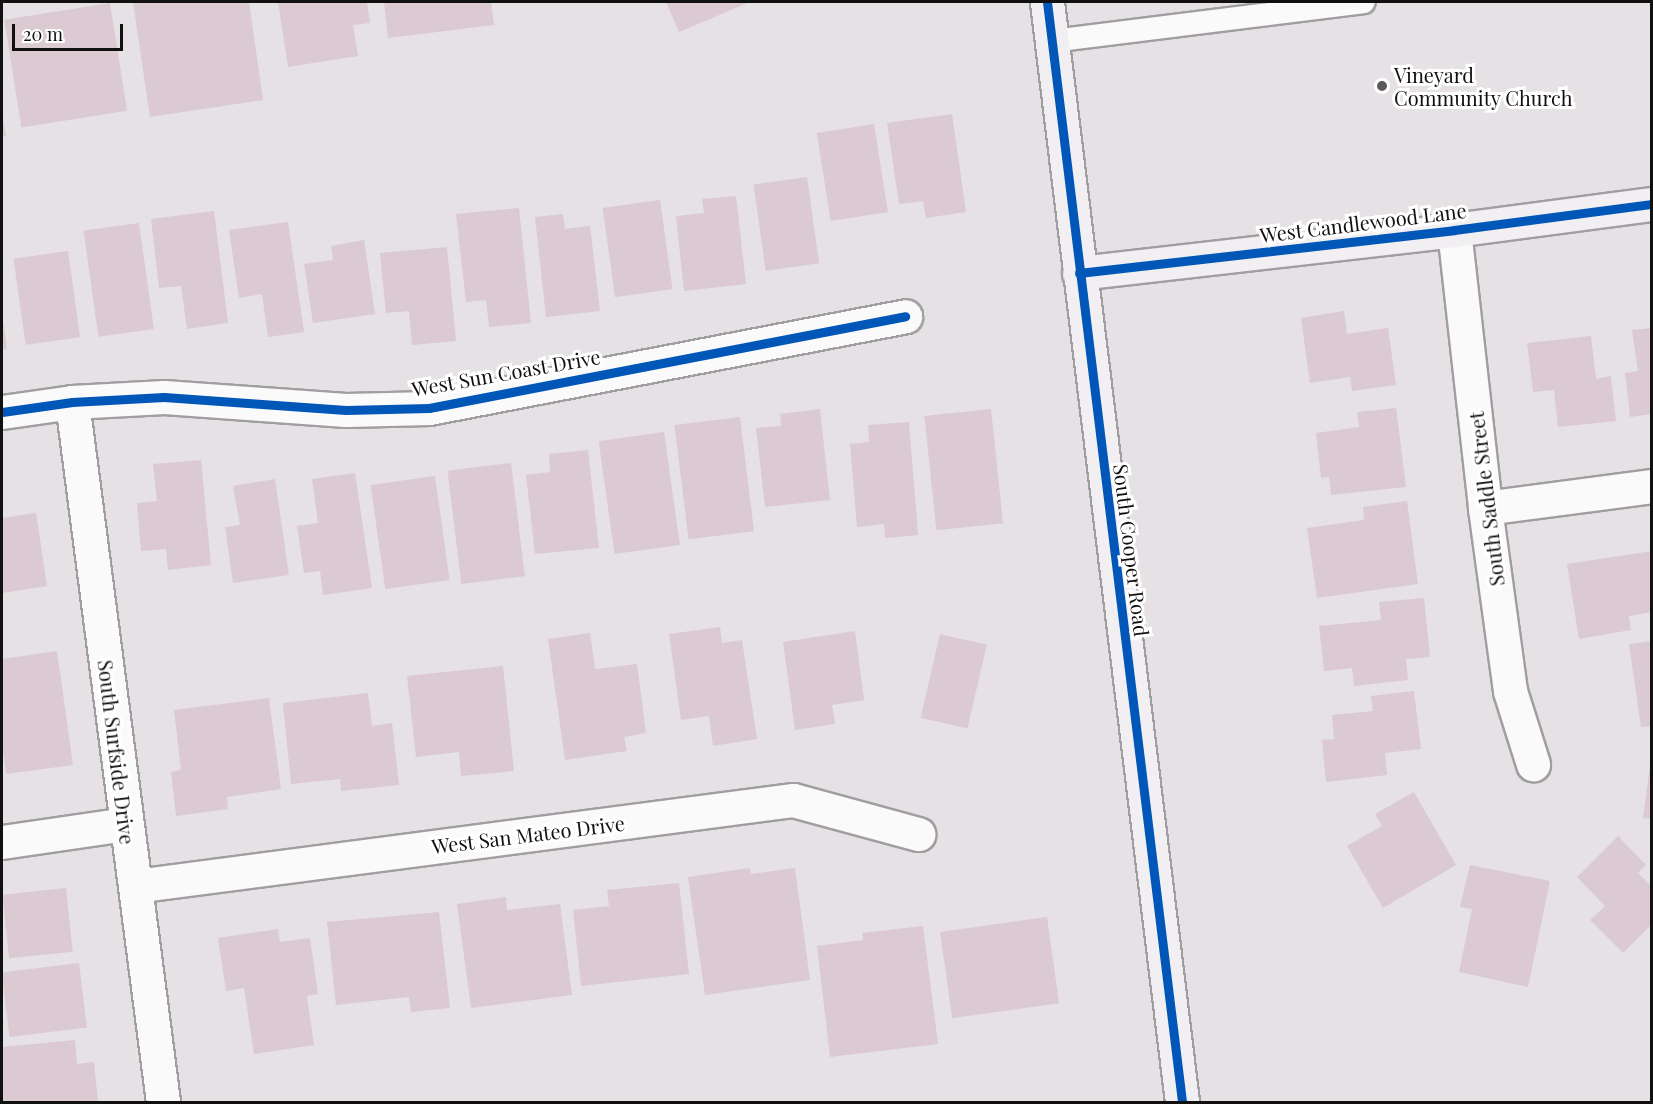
<!DOCTYPE html>
<style>
body{margin:0}
#map{position:relative;width:1653px;height:1104px;overflow:hidden;background:#e5e1e4;font-family:"Playfair Display",serif}
div>[style]{position:absolute}
[style*='--x']{left:calc(var(--x)*1px);top:calc(var(--y)*1px);width:calc(var(--w)*1px);rotate:calc(var(--a)*1deg)}
.building>*{inset:0;background:#dbcad2;transform-origin:0 0}
.roads{filter:drop-shadow(2px 0 #a09ea0) drop-shadow(-2px 0 #a09ea0) drop-shadow(0 2px #a09ea0) drop-shadow(0 -2px #a09ea0)}
.lane>*{height:22px;margin:-11px;padding:0 11px;transform-origin:11px;border-radius:11px;background:#fbfafb}
.street>*{height:33px;margin:-16.5px;padding:0 16.5px;transform-origin:16.5px;border-radius:16.5px;background:#fbfafb}
.secondary>*{height:33px;margin:-16.5px;padding:0 16.5px;transform-origin:16.5px;border-radius:16.5px;background:#f2eff3}
.cycleway>*{height:9px;margin:-4.5px;padding:0 4.5px;transform-origin:4.5px;border-radius:4.5px;background:#0057b8}
.dots>*{width:16px;height:16px;translate:-50% -50%;box-sizing:border-box;border:3px solid #fff;border-radius:50%}
span{translate:-50% -50%;white-space:nowrap;text-align:center;line-height:1.15;-webkit-text-stroke:6px #fff;paint-order:stroke}
.poi-label{font-size:20px;color:#111011}
.left{translate:0 -50%;text-align:left}
.street-label{font-size:20px;color:#111011}
.frame{position:absolute;inset:0;border:3px solid #111011;pointer-events:none}
.scale{position:absolute;left:12px;top:24px;width:111px;height:27px;box-sizing:border-box;border:3px solid #111011;border-top:0;padding-left:8px;font-size:18px;line-height:21px;white-space:nowrap;color:#111011;-webkit-text-stroke:4px #fff;paint-order:stroke}
</style>
<div id="map">
<div class="building">
<div style="clip-path:polygon(133px 2px,249px 2px,263px 100px,150px 117px)"></div>
<div style="clip-path:polygon(278px 2px,367px 2px,370px 23px,353px 25px,358px 56px,288px 67px)"></div>
<div style="clip-path:polygon(384px 2px,491px 2px,494px 25px,388px 38px)"></div>
<div style="clip-path:polygon(666px 2px,750px 2px,679px 32px)"></div>
<div style="left:110px;top:3px;width:109px;height:107px;rotate:81deg"></div>
<div style="clip-path:polygon(2px 113px,6px 136px,2px 137px)"></div>
<div style="clip-path:polygon(952px 114px,966px 212px,926px 218px,923px 201px,899px 204px,887px 123px)"></div>
<div style="left:874px;top:124px;width:89px;height:58px;rotate:81deg"></div>
<div style="left:807px;top:177px;width:87px;height:54px;rotate:82deg"></div>
<div style="clip-path:polygon(736px 196px,746px 284px,684px 291px,676px 216px,704px 213px,702px 199px)"></div>
<div style="left:660px;top:200px;width:90px;height:58px;rotate:82deg"></div>
<div style="clip-path:polygon(519px 208px,531px 323px,489px 327px,486px 300px,466px 302px,456px 214px)"></div>
<div style="clip-path:polygon(214px 211px,228px 323px,187px 329px,181px 286px,159px 288px,151px 219px)"></div>
<div style="clip-path:polygon(563px 214px,565px 229px,590px 226px,600px 311px,546px 317px,535px 217px)"></div>
<div style="clip-path:polygon(288px 222px,304px 332px,268px 337px,262px 294px,239px 298px,229px 230px)"></div>
<div style="left:139px;top:223px;width:107px;height:56px;rotate:82deg"></div>
<div style="clip-path:polygon(364px 240px,375px 314px,313px 323px,304px 264px,333px 260px,331px 246px)"></div>
<div style="clip-path:polygon(447px 247px,456px 341px,412px 345px,409px 311px,386px 313px,380px 253px)"></div>
<div style="left:68px;top:251px;width:87px;height:55px;rotate:82deg"></div>
<div style="clip-path:polygon(1344px 311px,1347px 334px,1388px 328px,1396px 385px,1352px 391px,1350px 377px,1310px 383px,1301px 318px)"></div>
<div style="clip-path:polygon(2px 313px,7px 349px,2px 350px)"></div>
<div style="clip-path:polygon(1652px 328px,1652px 414px,1630px 417px,1625px 373px,1638px 371px,1632px 330px)"></div>
<div style="clip-path:polygon(1591px 336px,1596px 379px,1611px 376px,1616px 421px,1558px 427px,1554px 390px,1533px 392px,1527px 343px)"></div>
<div style="clip-path:polygon(1396px 408px,1406px 487px,1331px 495px,1329px 477px,1321px 478px,1316px 433px,1359px 427px,1357px 412px)"></div>
<div style="clip-path:polygon(820px 409px,830px 500px,765px 507px,756px 428px,781px 426px,780px 414px)"></div>
<div style="left:991px;top:409px;width:115px;height:67px;rotate:84deg"></div>
<div style="left:740px;top:417px;width:115px;height:66px;rotate:83deg"></div>
<div style="clip-path:polygon(909px 422px,918px 535px,885px 538px,884px 524px,857px 527px,850px 444px,869px 442px,868px 425px)"></div>
<div style="left:664px;top:432px;width:114px;height:66px;rotate:82deg"></div>
<div style="clip-path:polygon(588px 450px,599px 548px,535px 554px,526px 475px,550px 472px,549px 454px)"></div>
<div style="clip-path:polygon(201px 460px,211px 565px,168px 570px,166px 549px,141px 551px,137px 503px,157px 501px,153px 464px)"></div>
<div style="left:511px;top:463px;width:114px;height:64px;rotate:83deg"></div>
<div style="clip-path:polygon(355px 473px,372px 588px,323px 595px,320px 571px,304px 573px,297px 526px,318px 523px,312px 479px)"></div>
<div style="left:435px;top:476px;width:105px;height:65px;rotate:82deg"></div>
<div style="clip-path:polygon(275px 479px,289px 575px,233px 583px,225px 527px,240px 525px,233px 486px)"></div>
<div style="clip-path:polygon(1407px 501px,1418px 584px,1317px 598px,1307px 528px,1364px 520px,1363px 507px)"></div>
<div style="clip-path:polygon(36px 513px,47px 586px,2px 593px,2px 518px)"></div>
<div style="clip-path:polygon(1652px 551px,1652px 612px,1629px 616px,1631px 630px,1579px 639px,1567px 564px)"></div>
<div style="clip-path:polygon(1424px 598px,1430px 657px,1406px 659px,1408px 680px,1354px 686px,1352px 668px,1324px 671px,1319px 626px,1381px 620px,1379px 602px)"></div>
<div style="clip-path:polygon(720px 627px,722px 643px,742px 640px,757px 739px,713px 746px,709px 716px,681px 720px,669px 634px)"></div>
<div style="clip-path:polygon(855px 631px,864px 700px,832px 705px,835px 724px,795px 730px,783px 642px)"></div>
<div style="clip-path:polygon(590px 633px,595px 669px,637px 664px,646px 733px,624px 737px,627px 751px,565px 760px,548px 639px)"></div>
<div style="left:940px;top:634px;width:48px;height:86px;rotate:13deg"></div>
<div style="clip-path:polygon(1652px 641px,1652px 726px,1641px 727px,1629px 644px)"></div>
<div style="clip-path:polygon(57px 651px,73px 765px,6px 774px,2px 743px,2px 659px)"></div>
<div style="clip-path:polygon(503px 666px,514px 771px,461px 776px,459px 752px,416px 757px,407px 676px)"></div>
<div style="clip-path:polygon(1414px 691px,1421px 749px,1385px 753px,1387px 775px,1326px 782px,1322px 740px,1334px 739px,1332px 715px,1373px 711px,1371px 696px)"></div>
<div style="clip-path:polygon(368px 693px,372px 726px,392px 723px,399px 785px,341px 791px,340px 779px,291px 784px,283px 703px)"></div>
<div style="clip-path:polygon(269px 698px,281px 789px,227px 797px,228px 809px,176px 816px,171px 772px,181px 770px,174px 710px)"></div>
<div style="clip-path:polygon(1650px 766px,1652px 766px,1652px 819px,1643px 818px)"></div>
<div style="clip-path:polygon(1414px 792px,1456px 865px,1383px 908px,1347px 846px,1382px 826px,1375px 814px)"></div>
<div style="clip-path:polygon(1618px 836px,1646px 865px,1638px 873px,1652px 887px,1652px 924px,1623px 953px,1590px 920px,1605px 906px,1577px 877px)"></div>
<div style="clip-path:polygon(1470px 865px,1550px 881px,1528px 987px,1459px 972px,1472px 909px,1460px 907px)"></div>
<div style="clip-path:polygon(750px 868px,751px 874px,795px 868px,810px 980px,705px 995px,688px 877px)"></div>
<div style="clip-path:polygon(679px 883px,689px 974px,581px 986px,573px 910px,609px 906px,607px 890px)"></div>
<div style="left:66px;top:888px;width:64px;height:64px;rotate:84deg"></div>
<div style="clip-path:polygon(506px 897px,507px 910px,560px 904px,572px 995px,471px 1008px,457px 904px)"></div>
<div style="clip-path:polygon(439px 912px,450px 1008px,411px 1012px,409px 997px,336px 1005px,327px 922px)"></div>
<div style="left:1047px;top:917px;width:87px;height:108px;rotate:82deg"></div>
<div style="clip-path:polygon(923px 926px,938px 1044px,830px 1057px,817px 946px,863px 940px,862px 933px)"></div>
<div style="clip-path:polygon(278px 929px,280px 942px,310px 938px,318px 994px,307px 996px,314px 1045px,254px 1054px,244px 988px,226px 991px,218px 938px)"></div>
<div style="left:79px;top:963px;width:65px;height:78px;rotate:83deg"></div>
<div style="clip-path:polygon(75px 1040px,77px 1064px,94px 1062px,98px 1102px,2px 1102px,2px 1047px)"></div>
</div>
<div class="roads">
<div class="lane">
<div style="--x:1052;--y:41;--w:314;--a:-7.1"></div>
</div>
<div class="street">
<div style="--x:1454;--y:230;--w:280;--a:83.6"></div>
<div style="--x:1485;--y:508;--w:185;--a:82.2"></div>
<div style="--x:1510;--y:691;--w:77;--a:72.5"></div>
<div style="--x:72;--y:402;--w:706;--a:82.59"></div>
<div style="--x:2;--y:412;--w:71;--a:-8.1"></div>
<div style="--x:72;--y:402;--w:92;--a:-3.1"></div>
<div style="--x:164;--y:397;--w:182;--a:4.1"></div>
<div style="--x:346;--y:410;--w:83;--a:-1.4"></div>
<div style="--x:429;--y:408;--w:485;--a:-10.9"></div>
<div style="--x:1485;--y:508;--w:168;--a:-7.5"></div>
<div style="--x:2;--y:842;--w:125;--a:-8.3"></div>
<div style="--x:135;--y:886;--w:664;--a:-7.45"></div>
<div style="--x:793;--y:800;--w:130;--a:15.2"></div>
</div>
<div class="secondary">
<div style="--x:1047;--y:2;--w:1108;--a:83"></div>
<div style="--x:1079;--y:273;--w:377;--a:-6.5"></div>
<div style="--x:1454;--y:230;--w:200;--a:-7.5"></div>
</div>
</div>
<div class="cycleway">
<div style="--x:1047;--y:2;--w:1108;--a:83"></div>
<div style="--x:1079;--y:273;--w:377;--a:-6.5"></div>
<div style="--x:1454;--y:230;--w:200;--a:-7.5"></div>
<div style="--x:2;--y:412;--w:71;--a:-8.1"></div>
<div style="--x:72;--y:402;--w:92;--a:-3.1"></div>
<div style="--x:164;--y:397;--w:182;--a:4.1"></div>
<div style="--x:346;--y:410;--w:83;--a:-1.4"></div>
<div style="--x:429;--y:408;--w:485;--a:-10.9"></div>
</div>
<div class="dots">
<div style="left:1382px;top:86px;background:#5b595b"></div>
</div>
<div class="poi-label">
<span class="left" style="left:1394px;top:86px">Vineyard<br>Community Church</span>
</div>
<div class="street-label">
<span style="left:1363px;top:222px;rotate:-7deg">West Candlewood Lane</span>
<span style="left:506px;top:372px;rotate:-10deg">West Sun Coast Drive</span>
<span style="left:1486px;top:499px;rotate:-97deg">South Saddle Street</span>
<span style="left:1132px;top:550px;rotate:83deg">South Cooper Road</span>
<span style="left:117px;top:752px;rotate:83deg">South Surfside Drive</span>
<span style="left:528px;top:834px;rotate:-7deg">West San Mateo Drive</span>
</div>
<div class="frame"></div>
<div class="scale">20 m</div>
</div>
